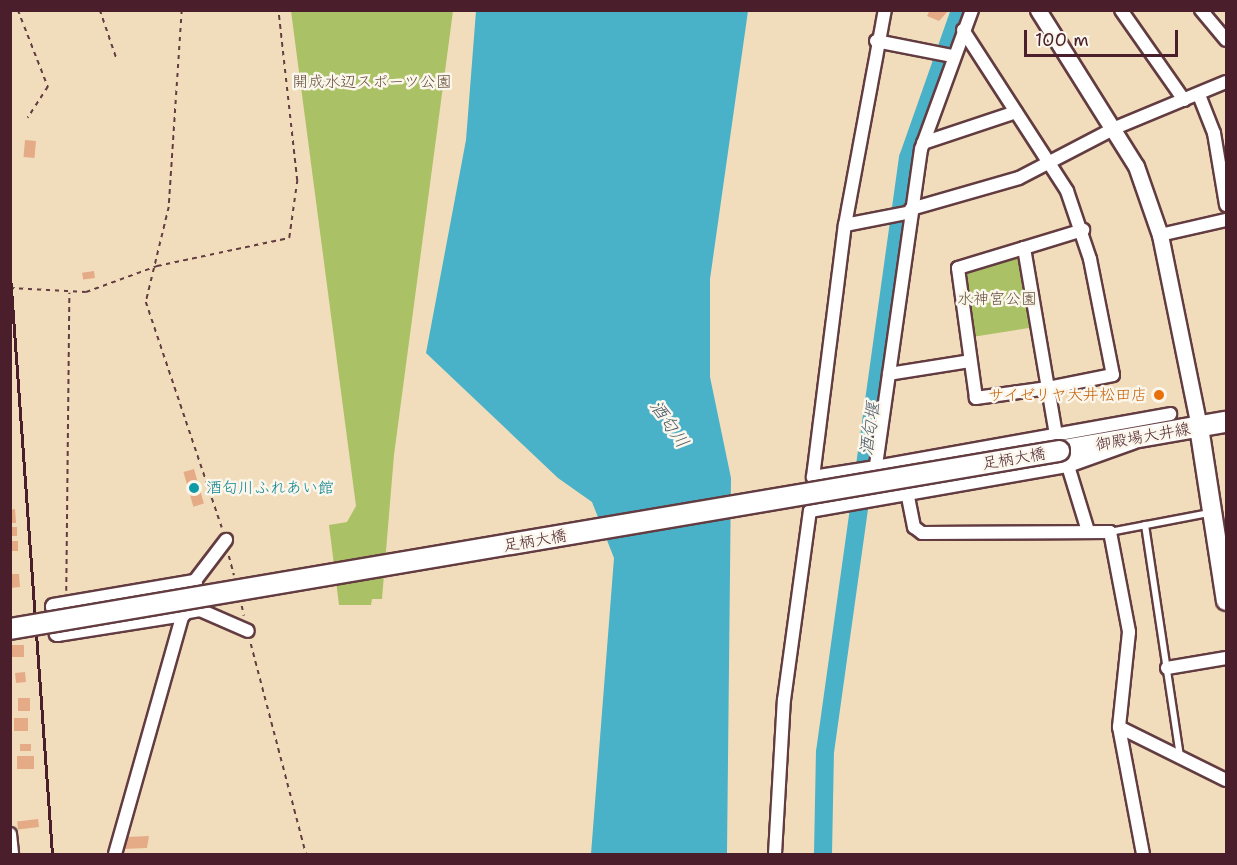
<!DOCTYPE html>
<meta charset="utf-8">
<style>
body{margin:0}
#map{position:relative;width:1237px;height:865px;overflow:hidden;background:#f1ddbc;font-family:"Shantell Sans","Klee One",sans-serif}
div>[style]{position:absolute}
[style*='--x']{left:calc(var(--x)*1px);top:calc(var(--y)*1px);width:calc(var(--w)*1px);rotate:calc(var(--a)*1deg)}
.green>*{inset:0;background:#abc165}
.water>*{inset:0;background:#49b1c8}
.stream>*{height:3px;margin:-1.5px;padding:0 1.5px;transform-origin:1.5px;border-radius:1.5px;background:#49b1c8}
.river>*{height:18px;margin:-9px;padding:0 9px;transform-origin:9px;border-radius:9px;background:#49b1c8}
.building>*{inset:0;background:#e4ab86;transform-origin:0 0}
.path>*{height:1.5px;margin-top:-0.75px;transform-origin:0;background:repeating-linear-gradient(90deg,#633c41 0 4.5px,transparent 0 9px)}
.roads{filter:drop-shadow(2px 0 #633c41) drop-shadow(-2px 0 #633c41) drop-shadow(0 2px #633c41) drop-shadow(0 -2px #633c41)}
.service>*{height:6px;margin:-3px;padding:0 3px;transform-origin:3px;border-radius:3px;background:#fff}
.minor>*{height:12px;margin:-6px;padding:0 6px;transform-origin:6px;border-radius:6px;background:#fff}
.tertiary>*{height:15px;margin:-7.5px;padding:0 7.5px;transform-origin:7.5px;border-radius:7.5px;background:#fff}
.secondary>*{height:18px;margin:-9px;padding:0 9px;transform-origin:9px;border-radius:9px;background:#fff}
.primary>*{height:20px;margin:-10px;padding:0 10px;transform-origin:10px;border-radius:10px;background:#fff}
.rail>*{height:3px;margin:-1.5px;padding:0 1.5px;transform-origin:1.5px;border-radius:1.5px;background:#4a1f2b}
.bridges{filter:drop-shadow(2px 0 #633c41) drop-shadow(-2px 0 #633c41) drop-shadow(0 2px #633c41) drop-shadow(0 -2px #633c41)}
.primary-bridge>*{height:20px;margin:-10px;padding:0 10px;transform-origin:10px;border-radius:10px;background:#fff}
.dots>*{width:16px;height:16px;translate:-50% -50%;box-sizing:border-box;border:3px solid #fbf7ec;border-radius:50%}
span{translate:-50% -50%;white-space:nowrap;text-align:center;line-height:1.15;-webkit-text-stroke:5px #fbf7ec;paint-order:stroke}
.park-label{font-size:16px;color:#67503c}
.food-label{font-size:16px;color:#c56008}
.right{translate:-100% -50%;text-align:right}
.street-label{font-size:16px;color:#4a1f2b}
.culture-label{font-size:16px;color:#0d838f}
.left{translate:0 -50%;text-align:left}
.water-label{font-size:18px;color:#4a596a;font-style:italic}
.frame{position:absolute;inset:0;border:12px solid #4a1f2b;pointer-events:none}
.scale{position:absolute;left:1024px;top:30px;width:154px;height:27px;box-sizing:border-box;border:3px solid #4a1f2b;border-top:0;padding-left:8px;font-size:18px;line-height:21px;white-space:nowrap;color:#4a1f2b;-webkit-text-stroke:4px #fbf7ec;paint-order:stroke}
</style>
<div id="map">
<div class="green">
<div style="clip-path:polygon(291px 11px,453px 11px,394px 455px,382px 599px,372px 599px,371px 605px,339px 605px,329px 525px,347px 522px,356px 506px)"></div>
<div style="clip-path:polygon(1019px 253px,1035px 327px,972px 337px,963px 274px)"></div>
</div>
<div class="water">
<div style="clip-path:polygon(476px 11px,748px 11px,710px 279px,710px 377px,731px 478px,727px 854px,591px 854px,614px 558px,592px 502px,558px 478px,426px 353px,466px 140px)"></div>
</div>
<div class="stream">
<div style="--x:1210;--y:10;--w:26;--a:51"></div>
</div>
<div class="river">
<div style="--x:823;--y:854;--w:102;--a:-88.9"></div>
<div style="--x:825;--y:752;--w:600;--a:-82.05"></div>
<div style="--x:908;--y:158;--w:154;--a:-70.6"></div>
</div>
<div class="building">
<div style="clip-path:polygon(930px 10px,949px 10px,939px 21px,927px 16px)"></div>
<div style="left:25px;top:140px;width:11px;height:17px;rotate:5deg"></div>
<div style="left:94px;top:271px;width:7px;height:12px;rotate:82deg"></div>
<div style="left:194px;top:469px;width:36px;height:11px;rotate:74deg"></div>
<div style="clip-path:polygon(15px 509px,16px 523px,10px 523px,10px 510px)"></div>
<div style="left:10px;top:527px;width:7px;height:9px"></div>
<div style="left:10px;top:541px;width:8px;height:10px"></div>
<div style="clip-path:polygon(10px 574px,19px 574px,20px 587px,10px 588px)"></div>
<div style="left:24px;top:645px;width:12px;height:14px;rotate:90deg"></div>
<div style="left:25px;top:672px;width:10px;height:10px;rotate:84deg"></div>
<div style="left:18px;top:698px;width:12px;height:13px"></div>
<div style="left:14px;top:718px;width:14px;height:13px"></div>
<div style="left:20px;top:744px;width:11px;height:7px"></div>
<div style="left:17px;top:756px;width:17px;height:13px"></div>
<div style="left:38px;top:819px;width:8px;height:21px;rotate:83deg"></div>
<div style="clip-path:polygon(149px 836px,147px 848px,123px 849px,126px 837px)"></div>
</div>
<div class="path">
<div style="--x:18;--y:10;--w:83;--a:68.7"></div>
<div style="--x:48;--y:87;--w:37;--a:123"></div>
<div style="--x:100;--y:10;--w:50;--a:71.2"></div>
<div style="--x:182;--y:10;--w:197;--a:93.8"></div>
<div style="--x:169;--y:207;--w:98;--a:103.6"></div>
<div style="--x:146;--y:302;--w:238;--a:71.4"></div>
<div style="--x:10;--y:288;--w:76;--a:3"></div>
<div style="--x:86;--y:292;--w:76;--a:-20.1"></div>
<div style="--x:157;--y:266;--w:135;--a:-12"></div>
<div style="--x:289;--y:238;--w:58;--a:-82"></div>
<div style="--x:297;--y:181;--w:172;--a:-96.3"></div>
<div style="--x:229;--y:556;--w:20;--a:75"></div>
<div style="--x:66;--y:591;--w:298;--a:-89.4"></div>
<div style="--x:242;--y:606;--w:10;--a:79"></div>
<div style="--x:251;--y:644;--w:217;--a:75.3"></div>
</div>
<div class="roads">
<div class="service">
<div style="--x:1145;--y:525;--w:234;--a:81.4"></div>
<div style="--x:1110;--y:532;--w:101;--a:-10.9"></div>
</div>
<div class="minor">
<div style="--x:972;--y:10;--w:148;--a:110.1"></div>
<div style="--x:921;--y:149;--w:321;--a:98.1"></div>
<div style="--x:876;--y:467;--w:299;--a:-10.2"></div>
<div style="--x:1121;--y:10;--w:110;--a:55"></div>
<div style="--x:1201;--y:10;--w:39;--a:50"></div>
<div style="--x:963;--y:30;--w:192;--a:57.1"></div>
<div style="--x:1067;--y:191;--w:72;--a:71.3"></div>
<div style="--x:1090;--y:259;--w:118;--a:78.8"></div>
<div style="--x:1113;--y:375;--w:66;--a:168.7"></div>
<div style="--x:1048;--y:388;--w:73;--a:172.1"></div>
<div style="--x:976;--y:398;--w:131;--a:-97.9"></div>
<div style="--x:958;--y:268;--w:69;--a:-16.9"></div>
<div style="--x:1024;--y:248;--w:142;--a:80.3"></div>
<div style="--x:1048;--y:388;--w:48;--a:80.3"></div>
<div style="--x:876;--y:41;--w:77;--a:11.2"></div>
<div style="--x:1199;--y:95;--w:41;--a:68.5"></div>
<div style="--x:1214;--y:133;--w:73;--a:80.5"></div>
<div style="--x:923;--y:143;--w:98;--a:-18.4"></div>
<div style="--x:911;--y:209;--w:112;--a:-16"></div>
<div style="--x:1019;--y:178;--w:108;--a:-27.5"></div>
<div style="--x:1115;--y:128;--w:120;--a:-22.5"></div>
<div style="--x:845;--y:225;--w:67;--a:-11.1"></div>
<div style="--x:1160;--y:235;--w:68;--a:-12.8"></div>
<div style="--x:1024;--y:248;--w:62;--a:-17"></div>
<div style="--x:889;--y:374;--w:82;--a:-9.1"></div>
<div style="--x:1068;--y:466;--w:68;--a:72.9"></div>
<div style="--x:876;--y:467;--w:64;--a:171"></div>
<div style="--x:813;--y:477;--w:254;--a:-82.8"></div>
<div style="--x:845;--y:225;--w:219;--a:-79.5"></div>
<div style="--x:906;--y:487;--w:41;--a:78.7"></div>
<div style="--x:914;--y:527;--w:10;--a:37"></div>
<div style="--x:922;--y:533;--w:188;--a:-0.3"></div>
<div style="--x:1110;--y:532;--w:102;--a:79.2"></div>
<div style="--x:1129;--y:632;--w:96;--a:96"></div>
<div style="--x:1119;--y:727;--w:119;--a:26.4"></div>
<div style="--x:197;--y:592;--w:10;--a:-107"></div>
<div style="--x:194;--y:582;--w:53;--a:-52.7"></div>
<div style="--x:1167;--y:668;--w:60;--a:-9.6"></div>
<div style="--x:1119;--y:727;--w:129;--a:79.3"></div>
<div style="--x:10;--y:834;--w:20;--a:84"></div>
<div style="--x:115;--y:854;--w:250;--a:-74.2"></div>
<div style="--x:183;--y:613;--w:17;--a:-10"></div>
<div style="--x:200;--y:610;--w:52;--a:23.6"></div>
<div style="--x:775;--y:854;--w:154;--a:-86.7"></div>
<div style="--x:784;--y:700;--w:191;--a:-82.2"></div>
<div style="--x:810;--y:511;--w:262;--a:-9.9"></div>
<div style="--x:1068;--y:466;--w:69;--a:-19.5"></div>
</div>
<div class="tertiary">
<div style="--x:1038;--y:10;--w:184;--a:57.9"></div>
<div style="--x:1136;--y:166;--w:73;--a:70.8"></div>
<div style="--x:1160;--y:235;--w:196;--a:78.5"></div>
<div style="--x:183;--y:613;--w:128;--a:171"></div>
<div style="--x:57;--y:633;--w:27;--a:-98"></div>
<div style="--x:53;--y:606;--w:143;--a:-9.7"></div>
</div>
<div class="secondary">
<div style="--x:1199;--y:427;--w:176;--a:81.2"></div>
</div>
<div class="primary">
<div style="--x:1059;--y:451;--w:169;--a:-9.9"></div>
</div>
</div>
<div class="rail">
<div style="--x:10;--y:275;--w:581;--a:85.85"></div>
</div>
<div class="bridges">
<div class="primary-bridge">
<div style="--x:10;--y:629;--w:1064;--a:-9.63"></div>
</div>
</div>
<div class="dots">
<div style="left:1159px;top:395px;background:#e8710a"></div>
<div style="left:194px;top:488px;background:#0f9aa8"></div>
</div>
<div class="park-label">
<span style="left:372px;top:82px">開成水辺スポーツ公園</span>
<span style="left:997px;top:299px">水神宮公園</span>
</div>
<div class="food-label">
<span class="right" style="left:1147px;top:395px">サイゼリヤ大井松田店</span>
</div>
<div class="street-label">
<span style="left:1143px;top:437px;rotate:-10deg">御殿場大井線</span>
<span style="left:1014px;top:459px;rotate:-10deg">足柄大橋</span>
<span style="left:535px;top:541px;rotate:-10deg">足柄大橋</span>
</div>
<div class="culture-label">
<span class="left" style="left:206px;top:488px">酒匂川ふれあい館</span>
</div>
<div class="water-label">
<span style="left:669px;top:424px;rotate:55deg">酒匂川</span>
<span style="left:870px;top:429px;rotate:-82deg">酒匂堰</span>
</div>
<div class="frame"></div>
<div class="scale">100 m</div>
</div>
